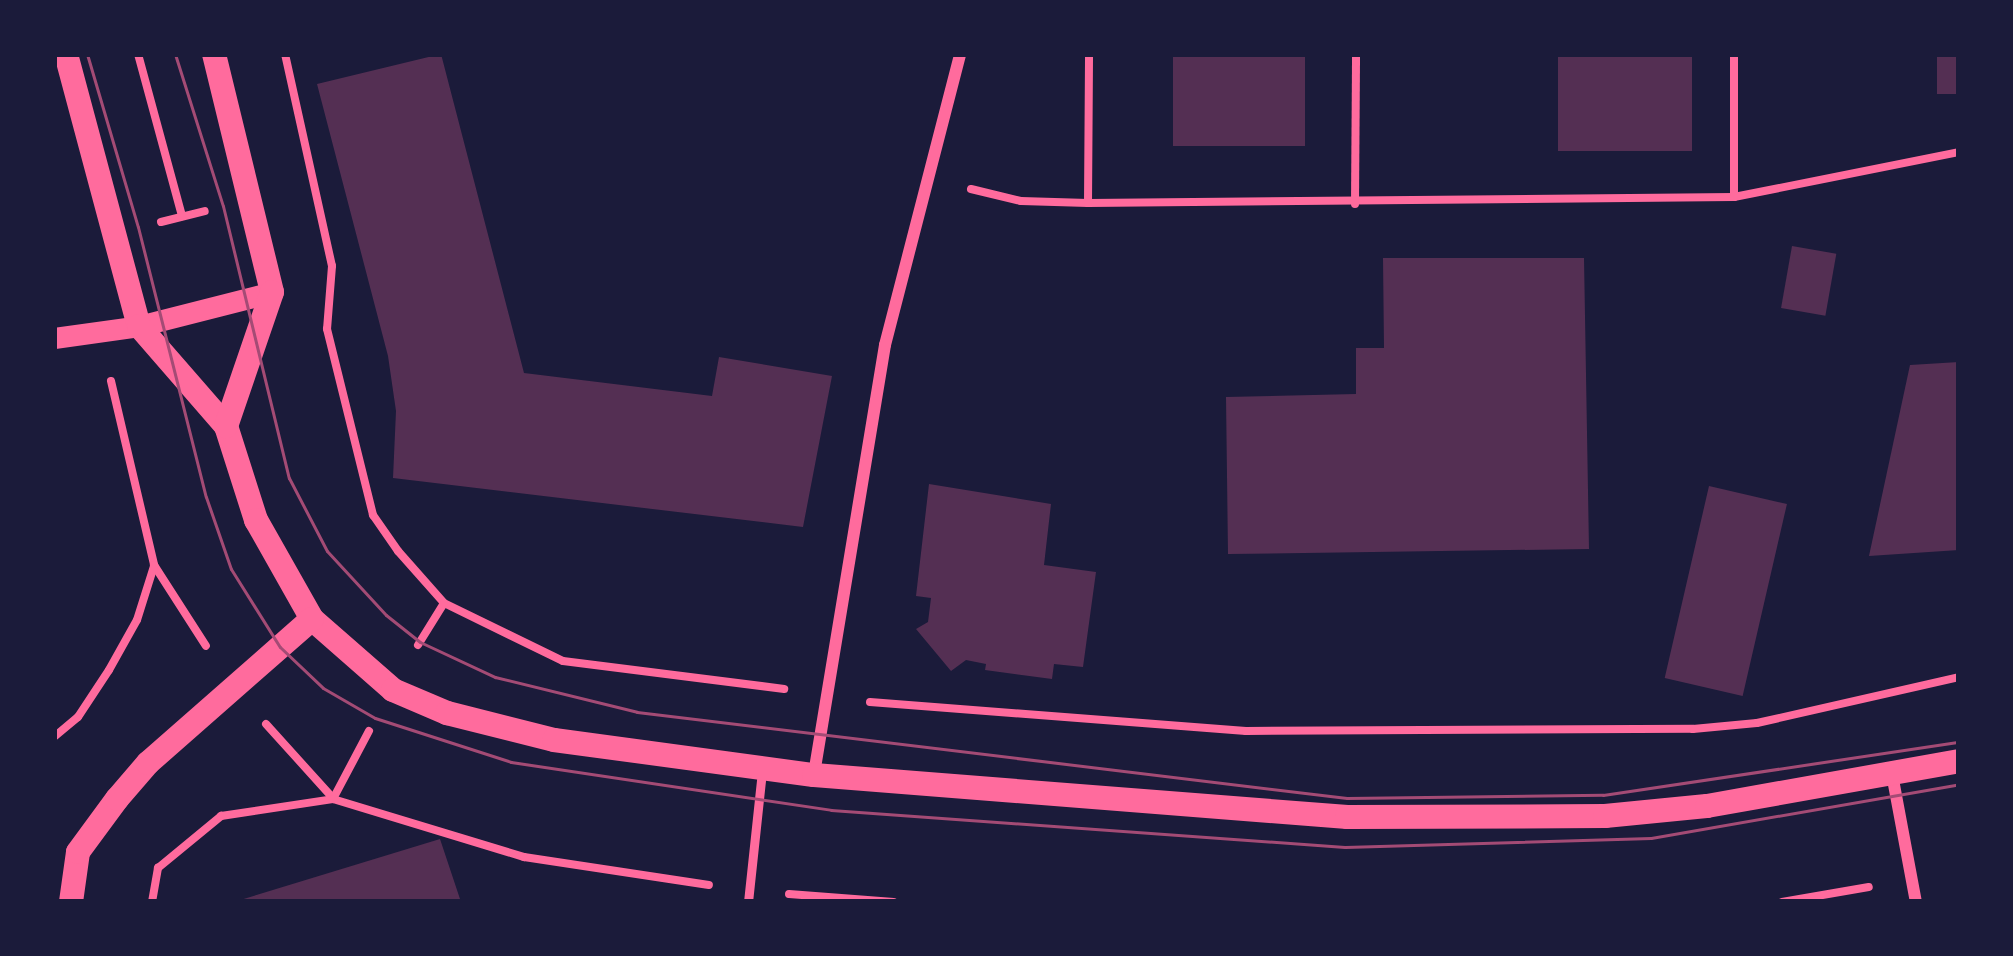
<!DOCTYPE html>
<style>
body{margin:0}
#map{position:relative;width:2013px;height:956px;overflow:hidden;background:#1b1b3a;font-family:Signika,sans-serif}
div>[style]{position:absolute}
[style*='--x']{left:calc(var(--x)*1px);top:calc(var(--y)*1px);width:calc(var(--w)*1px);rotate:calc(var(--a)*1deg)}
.building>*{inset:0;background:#542f53;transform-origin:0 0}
.path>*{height:8px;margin:-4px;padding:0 4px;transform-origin:4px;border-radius:4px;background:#ff6b9d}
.service>*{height:9px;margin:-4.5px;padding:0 4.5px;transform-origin:4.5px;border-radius:4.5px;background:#ff6b9d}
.minor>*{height:12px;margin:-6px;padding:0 6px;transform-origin:6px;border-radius:6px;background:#ff6b9d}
.tertiary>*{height:21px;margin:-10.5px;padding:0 10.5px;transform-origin:10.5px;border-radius:10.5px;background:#ff6b9d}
.secondary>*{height:24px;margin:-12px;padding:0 12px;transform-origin:12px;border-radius:12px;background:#ff6b9d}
.tram>*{height:3px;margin:-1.5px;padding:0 1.5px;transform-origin:1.5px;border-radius:1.5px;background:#a44b75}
span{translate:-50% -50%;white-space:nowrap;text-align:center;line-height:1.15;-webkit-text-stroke:9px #1b1b3a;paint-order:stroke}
.frame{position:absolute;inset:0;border:57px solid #1b1b3a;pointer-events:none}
</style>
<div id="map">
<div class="building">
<div style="clip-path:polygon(441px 54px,524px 373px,712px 396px,719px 357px,832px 376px,803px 527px,393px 478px,396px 411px,388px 356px,317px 84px)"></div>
<div style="left:1173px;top:54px;width:132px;height:92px"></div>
<div style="left:1558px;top:54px;width:134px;height:97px"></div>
<div style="left:1937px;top:54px;width:22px;height:40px"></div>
<div style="left:1792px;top:246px;width:45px;height:63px;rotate:10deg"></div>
<div style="clip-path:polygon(1383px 258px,1584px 258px,1589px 549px,1228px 554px,1226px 397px,1356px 394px,1356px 348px,1384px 348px)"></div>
<div style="clip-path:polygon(1959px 362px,1959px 550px,1869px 556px,1910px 365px)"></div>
<div style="clip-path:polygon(929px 484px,1051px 504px,1044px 565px,1096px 572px,1083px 667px,1054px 664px,1052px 679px,985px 670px,986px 664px,966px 660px,951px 671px,916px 629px,928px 622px,931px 598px,916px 596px)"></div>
<div style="left:1709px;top:486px;width:80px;height:197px;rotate:13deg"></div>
<div style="clip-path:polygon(440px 839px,461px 902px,237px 902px,237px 901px)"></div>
</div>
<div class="path">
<div style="--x:138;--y:54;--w:168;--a:74.8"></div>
<div style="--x:285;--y:54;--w:217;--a:77.5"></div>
<div style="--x:332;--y:266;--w:63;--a:94.5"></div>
<div style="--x:327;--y:329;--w:192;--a:76.1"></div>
<div style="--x:373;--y:515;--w:44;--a:55.2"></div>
<div style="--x:398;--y:551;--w:69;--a:48.5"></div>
<div style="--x:444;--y:603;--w:132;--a:26"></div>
<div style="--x:563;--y:661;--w:223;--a:7.2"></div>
<div style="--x:1734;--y:54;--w:143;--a:90"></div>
<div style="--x:971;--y:189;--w:51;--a:13.5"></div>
<div style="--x:1021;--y:201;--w:67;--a:1.7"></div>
<div style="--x:1088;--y:203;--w:646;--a:-0.53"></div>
<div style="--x:1734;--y:197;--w:229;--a:-11.3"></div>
<div style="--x:1088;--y:203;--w:149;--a:-89.6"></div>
<div style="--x:1355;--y:204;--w:150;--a:-89.6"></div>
<div style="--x:161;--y:222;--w:45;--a:-14"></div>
<div style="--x:111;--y:381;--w:189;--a:76.8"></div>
<div style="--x:154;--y:565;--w:96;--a:57.3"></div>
<div style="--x:418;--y:645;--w:49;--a:-58.2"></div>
<div style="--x:870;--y:702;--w:377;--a:4.4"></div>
<div style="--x:1246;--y:731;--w:447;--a:-0.3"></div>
<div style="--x:1693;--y:729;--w:64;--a:-5.4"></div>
<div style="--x:1757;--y:723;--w:207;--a:-12.8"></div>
<div style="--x:266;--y:724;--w:98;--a:47.9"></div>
<div style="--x:54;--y:737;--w:31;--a:-40"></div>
<div style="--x:78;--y:717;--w:56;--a:-56.6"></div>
<div style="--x:109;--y:670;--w:57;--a:-60.8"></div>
<div style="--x:137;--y:620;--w:57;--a:-72.5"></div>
<div style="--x:333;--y:799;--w:77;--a:-62.1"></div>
<div style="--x:789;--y:894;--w:105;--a:4.4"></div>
<div style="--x:152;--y:902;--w:35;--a:-80"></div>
<div style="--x:158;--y:868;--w:82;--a:-39.5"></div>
<div style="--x:221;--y:816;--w:113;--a:-8.6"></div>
<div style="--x:333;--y:799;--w:200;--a:16.9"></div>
<div style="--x:524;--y:857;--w:187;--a:8.6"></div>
<div style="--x:1782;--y:902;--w:88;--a:-9.8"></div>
</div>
<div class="service">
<div style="--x:748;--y:902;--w:133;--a:-83.9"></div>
</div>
<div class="minor">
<div style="--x:814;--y:774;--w:435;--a:-80.6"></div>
<div style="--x:885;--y:345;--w:301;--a:-75.5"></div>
<div style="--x:1892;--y:774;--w:130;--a:79.4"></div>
</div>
<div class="tertiary">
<div style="--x:54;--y:338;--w:86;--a:-8"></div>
<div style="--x:139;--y:326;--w:137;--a:-14.3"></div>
</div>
<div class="secondary">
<div style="--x:66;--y:54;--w:282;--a:75"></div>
<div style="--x:139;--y:326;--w:133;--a:49"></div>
<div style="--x:226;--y:426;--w:99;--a:72.3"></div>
<div style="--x:256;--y:520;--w:114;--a:60.5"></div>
<div style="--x:312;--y:619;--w:108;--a:41.2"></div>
<div style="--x:393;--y:690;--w:59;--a:23.1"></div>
<div style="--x:447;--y:713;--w:110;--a:14.2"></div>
<div style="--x:554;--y:740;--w:262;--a:7.7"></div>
<div style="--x:814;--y:775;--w:535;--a:4.51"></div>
<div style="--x:1347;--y:817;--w:258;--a:-0.2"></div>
<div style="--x:1605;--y:816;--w:102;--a:-5.6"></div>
<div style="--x:1707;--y:806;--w:256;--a:-10.1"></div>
<div style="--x:214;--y:54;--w:245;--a:76.3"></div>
<div style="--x:272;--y:292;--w:142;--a:108.9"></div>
<div style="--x:71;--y:902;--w:50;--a:-82"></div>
<div style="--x:78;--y:852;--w:66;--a:-53.7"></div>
<div style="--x:117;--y:799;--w:48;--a:-49.3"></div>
<div style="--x:148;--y:763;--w:218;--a:-41.3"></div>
</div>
<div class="tram">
<div style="--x:87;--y:54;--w:180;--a:73.6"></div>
<div style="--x:138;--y:227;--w:278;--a:75.9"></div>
<div style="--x:206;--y:497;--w:76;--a:70.9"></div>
<div style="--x:231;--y:569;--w:92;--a:57.9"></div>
<div style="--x:280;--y:647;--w:59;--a:43.6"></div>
<div style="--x:323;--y:688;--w:60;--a:30"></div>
<div style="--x:375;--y:718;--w:143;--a:17.9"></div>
<div style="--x:511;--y:762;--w:324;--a:8.5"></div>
<div style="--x:831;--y:810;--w:515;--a:4.12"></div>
<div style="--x:1345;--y:847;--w:306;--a:-1.7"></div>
<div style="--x:1651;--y:838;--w:313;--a:-9.9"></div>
<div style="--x:175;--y:54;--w:159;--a:72.5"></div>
<div style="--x:223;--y:206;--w:280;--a:76.4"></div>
<div style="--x:289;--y:478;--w:82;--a:62.5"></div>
<div style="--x:327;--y:551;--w:87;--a:47.3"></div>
<div style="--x:386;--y:615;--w:43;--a:38.5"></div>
<div style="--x:420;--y:642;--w:83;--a:25"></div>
<div style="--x:495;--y:677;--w:146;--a:13.8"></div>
<div style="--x:637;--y:712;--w:715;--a:6.91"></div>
<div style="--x:1347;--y:798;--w:256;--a:-0.7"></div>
<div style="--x:1603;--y:795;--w:360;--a:-8.5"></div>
</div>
<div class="frame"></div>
</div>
